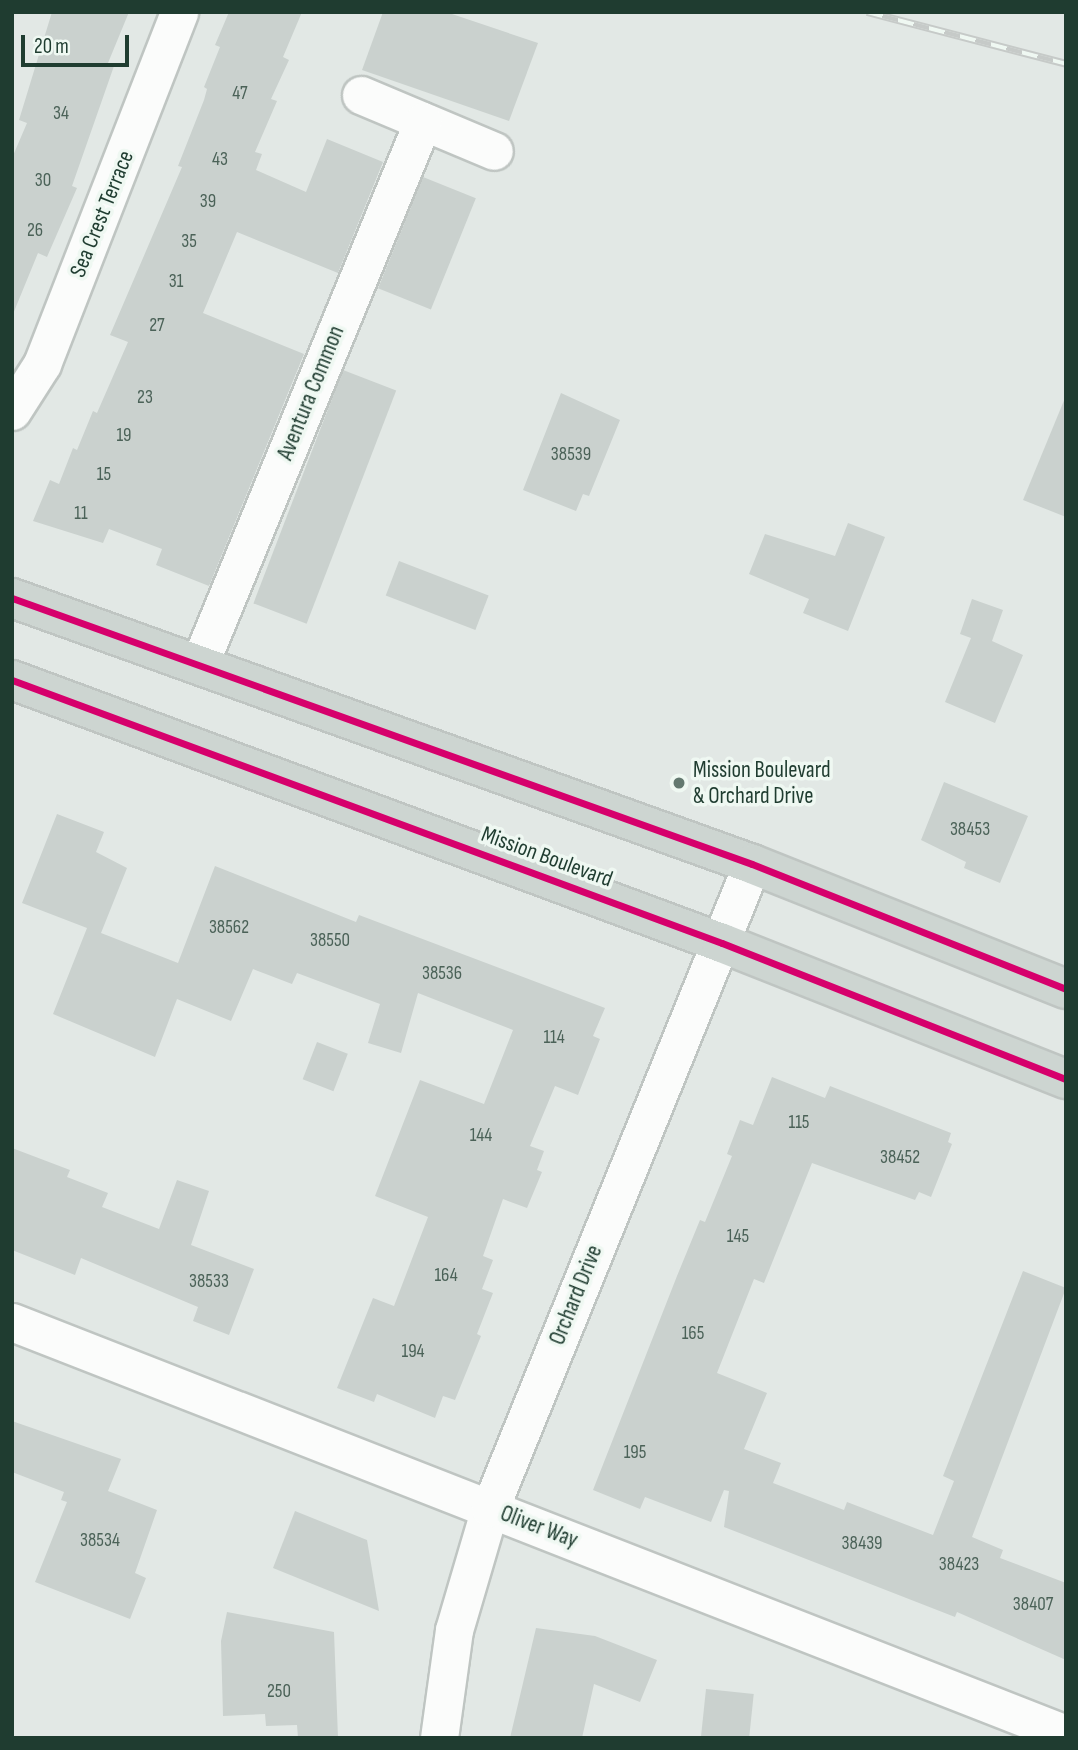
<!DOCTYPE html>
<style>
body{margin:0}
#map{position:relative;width:1078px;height:1750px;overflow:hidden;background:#e2e8e5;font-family:"Sofia Sans Condensed",sans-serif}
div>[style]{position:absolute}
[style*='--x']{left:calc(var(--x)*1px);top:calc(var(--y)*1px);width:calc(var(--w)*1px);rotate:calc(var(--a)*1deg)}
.building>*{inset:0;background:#cad1ce;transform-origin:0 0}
.roads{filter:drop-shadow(2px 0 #bfc5c2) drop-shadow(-2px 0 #bfc5c2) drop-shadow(0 2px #bfc5c2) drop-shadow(0 -2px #bfc5c2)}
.minor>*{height:37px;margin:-18.5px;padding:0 18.5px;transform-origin:18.5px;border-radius:18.5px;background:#fbfcfb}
.major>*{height:38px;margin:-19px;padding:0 19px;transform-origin:19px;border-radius:19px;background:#cdd5d1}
.rail>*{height:8px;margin-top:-4px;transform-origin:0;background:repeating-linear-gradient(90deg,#eff8f2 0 16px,#c6cac8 0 32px);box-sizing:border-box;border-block:2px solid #c6cac8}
.cycleway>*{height:7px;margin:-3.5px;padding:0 3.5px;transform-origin:3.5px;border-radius:3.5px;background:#d6006c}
.dots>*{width:19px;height:19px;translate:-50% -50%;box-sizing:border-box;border:4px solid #eff8f2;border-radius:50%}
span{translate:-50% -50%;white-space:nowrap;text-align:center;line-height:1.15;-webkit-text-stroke:7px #eff8f2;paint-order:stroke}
.number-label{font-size:19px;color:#4b6258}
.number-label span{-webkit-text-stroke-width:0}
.street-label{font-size:23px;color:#1f3c30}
.poi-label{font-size:23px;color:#1f3c30}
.left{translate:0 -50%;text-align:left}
.frame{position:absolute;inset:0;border:14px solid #1f3c30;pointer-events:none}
.scale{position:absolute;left:21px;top:35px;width:108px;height:32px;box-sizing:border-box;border:4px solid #1f3c30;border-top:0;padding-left:9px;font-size:21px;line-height:24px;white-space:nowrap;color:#1f3c30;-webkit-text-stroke:5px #eff8f2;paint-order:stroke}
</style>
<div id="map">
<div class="building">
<div style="clip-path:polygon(52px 12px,129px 12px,108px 63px,114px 66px,72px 186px,77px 188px,47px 257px,38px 253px,13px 314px,12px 158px,27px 123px,19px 120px)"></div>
<div style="clip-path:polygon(229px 12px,302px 12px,283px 57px,289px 60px,271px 99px,277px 101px,255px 152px,262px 154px,256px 170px,306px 192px,327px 139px,383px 162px,338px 273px,237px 232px,203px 313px,304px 354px,209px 586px,156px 565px,162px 549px,109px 529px,103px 543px,33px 521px,50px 480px,59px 484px,73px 448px,77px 450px,93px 411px,97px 413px,128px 342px,110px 335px,182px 167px,178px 166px,204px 100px,207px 89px,204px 87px,220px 47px,215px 45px)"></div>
<div style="clip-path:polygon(383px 12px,446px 12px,538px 43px,509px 121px,362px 70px)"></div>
<div style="left:423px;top:177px;width:57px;height:120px;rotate:22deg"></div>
<div style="left:343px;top:370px;width:57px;height:250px;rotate:21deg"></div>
<div style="clip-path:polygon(561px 393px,620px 420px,589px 496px,583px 494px,576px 511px,523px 490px)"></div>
<div style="clip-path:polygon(1065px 398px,1066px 398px,1066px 517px,1023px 500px)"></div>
<div style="clip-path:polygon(848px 523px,885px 537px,848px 631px,803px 613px,809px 599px,749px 574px,765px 534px,835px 556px)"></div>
<div style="left:399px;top:561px;width:96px;height:37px;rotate:21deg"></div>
<div style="clip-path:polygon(972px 599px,1003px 610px,992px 641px,1023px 655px,995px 723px,945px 702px,971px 638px,960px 634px)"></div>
<div style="clip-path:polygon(944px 782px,1028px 816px,1000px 883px,964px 868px,966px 862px,921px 840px)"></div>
<div style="clip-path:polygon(57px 814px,104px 832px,96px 852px,127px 868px,101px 933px,178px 963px,215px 866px,356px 922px,359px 915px,605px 1008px,593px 1036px,600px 1039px,578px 1095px,555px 1086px,530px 1146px,544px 1151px,537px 1170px,542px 1172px,527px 1208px,503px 1199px,483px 1256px,493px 1260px,482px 1289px,493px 1293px,477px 1334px,481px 1336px,455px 1400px,443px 1396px,435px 1418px,377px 1394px,374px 1402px,337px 1388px,373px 1298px,394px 1306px,428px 1217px,375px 1196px,420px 1080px,484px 1104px,513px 1030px,418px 993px,401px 1053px,368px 1043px,380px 1004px,297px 973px,292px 984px,253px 969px,231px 1021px,177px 999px,155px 1057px,53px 1014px,87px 928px,22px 903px)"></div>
<div style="left:317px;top:1042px;width:33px;height:40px;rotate:21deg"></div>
<div style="clip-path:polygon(772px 1077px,825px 1098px,830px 1086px,951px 1133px,948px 1142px,952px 1144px,931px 1197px,919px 1192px,915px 1200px,812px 1163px,764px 1283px,754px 1279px,717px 1373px,767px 1393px,744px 1449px,781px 1463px,773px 1483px,844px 1510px,847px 1502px,933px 1535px,954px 1481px,943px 1476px,1023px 1271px,1066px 1288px,972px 1537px,1003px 1550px,1000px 1558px,1066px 1583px,1066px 1660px,957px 1612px,955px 1617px,724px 1527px,729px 1491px,724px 1490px,711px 1522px,645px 1497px,640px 1509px,593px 1490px,677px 1276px,700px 1220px,705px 1222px,732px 1156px,727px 1154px,740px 1120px,753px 1125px)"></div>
<div style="clip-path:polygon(12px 1148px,70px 1170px,67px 1177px,108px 1193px,102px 1207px,159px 1229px,177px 1180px,209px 1191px,191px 1245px,254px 1269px,229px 1335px,193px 1321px,198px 1307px,81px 1258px,75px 1275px,12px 1250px)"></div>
<div style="clip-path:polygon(12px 1421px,121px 1459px,108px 1491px,157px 1510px,135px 1573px,146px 1578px,130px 1619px,35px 1582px,67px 1502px,61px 1500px,64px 1492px,12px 1472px)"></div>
<div style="clip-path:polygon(295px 1511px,367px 1540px,379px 1611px,273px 1568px)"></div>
<div style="clip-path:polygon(227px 1612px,334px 1632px,338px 1738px,298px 1738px,297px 1725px,266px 1726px,265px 1714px,223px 1716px,221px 1641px)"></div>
<div style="clip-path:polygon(536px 1628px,595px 1636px,657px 1660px,640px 1702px,594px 1684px,582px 1738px,510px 1738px)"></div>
<div style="left:706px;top:1689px;width:48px;height:49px;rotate:6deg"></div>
</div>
<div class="roads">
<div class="minor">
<div style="--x:361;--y:95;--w:144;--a:22.8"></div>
<div style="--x:12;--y:411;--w:56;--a:-57.4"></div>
<div style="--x:42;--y:364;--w:378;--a:-68.7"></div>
<div style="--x:199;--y:665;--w:588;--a:-67.62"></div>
<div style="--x:12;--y:1322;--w:1132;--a:21.35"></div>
<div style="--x:439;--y:1738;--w:109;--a:-82.1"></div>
<div style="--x:454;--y:1630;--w:127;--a:-73.6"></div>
<div style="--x:490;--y:1508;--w:695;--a:-67.86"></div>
</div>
<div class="major">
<div style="--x:12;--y:598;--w:786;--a:19.77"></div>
<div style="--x:752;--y:864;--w:338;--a:21.7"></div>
<div style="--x:12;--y:680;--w:757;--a:20.33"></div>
<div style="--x:722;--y:943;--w:370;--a:21.6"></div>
</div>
</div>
<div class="rail">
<div style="--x:867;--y:12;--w:206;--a:14.6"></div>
</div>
<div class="cycleway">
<div style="--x:12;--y:598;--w:786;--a:19.77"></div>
<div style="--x:752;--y:864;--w:338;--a:21.7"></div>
<div style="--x:12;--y:680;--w:757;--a:20.33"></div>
<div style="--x:722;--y:943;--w:370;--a:21.6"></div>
</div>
<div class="dots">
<div style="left:679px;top:783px;background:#63786f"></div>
</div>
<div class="number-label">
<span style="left:240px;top:94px">47</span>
<span style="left:61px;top:114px">34</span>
<span style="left:220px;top:160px">43</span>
<span style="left:43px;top:181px">30</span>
<span style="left:208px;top:202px">39</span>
<span style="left:35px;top:231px">26</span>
<span style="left:189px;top:242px">35</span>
<span style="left:176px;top:282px">31</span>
<span style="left:157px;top:326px">27</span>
<span style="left:145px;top:398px">23</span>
<span style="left:124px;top:436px">19</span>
<span style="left:571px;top:455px">38539</span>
<span style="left:104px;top:475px">15</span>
<span style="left:81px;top:514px">11</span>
<span style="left:970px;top:830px">38453</span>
<span style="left:229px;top:928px">38562</span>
<span style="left:330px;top:941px">38550</span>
<span style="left:442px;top:974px">38536</span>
<span style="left:554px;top:1038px">114</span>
<span style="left:799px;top:1123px">115</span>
<span style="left:481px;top:1136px">144</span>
<span style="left:900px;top:1158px">38452</span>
<span style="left:738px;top:1237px">145</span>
<span style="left:446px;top:1276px">164</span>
<span style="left:209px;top:1282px">38533</span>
<span style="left:693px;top:1334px">165</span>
<span style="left:413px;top:1352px">194</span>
<span style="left:635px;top:1453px">195</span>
<span style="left:100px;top:1541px">38534</span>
<span style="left:862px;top:1544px">38439</span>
<span style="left:959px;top:1565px">38423</span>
<span style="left:1033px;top:1605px">38407</span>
<span style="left:279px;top:1692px">250</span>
</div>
<div class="street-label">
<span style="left:102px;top:214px;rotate:-68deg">Sea Crest Terrace</span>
<span style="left:311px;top:393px;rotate:-68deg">Aventura Common</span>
<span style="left:547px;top:857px;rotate:20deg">Mission Boulevard</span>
<span style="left:576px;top:1295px;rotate:-68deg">Orchard Drive</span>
<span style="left:539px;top:1527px;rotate:21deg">Oliver Way</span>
</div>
<div class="poi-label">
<span class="left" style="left:693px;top:783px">Mission Boulevard<br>&amp; Orchard Drive</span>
</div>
<div class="frame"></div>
<div class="scale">20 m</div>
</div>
